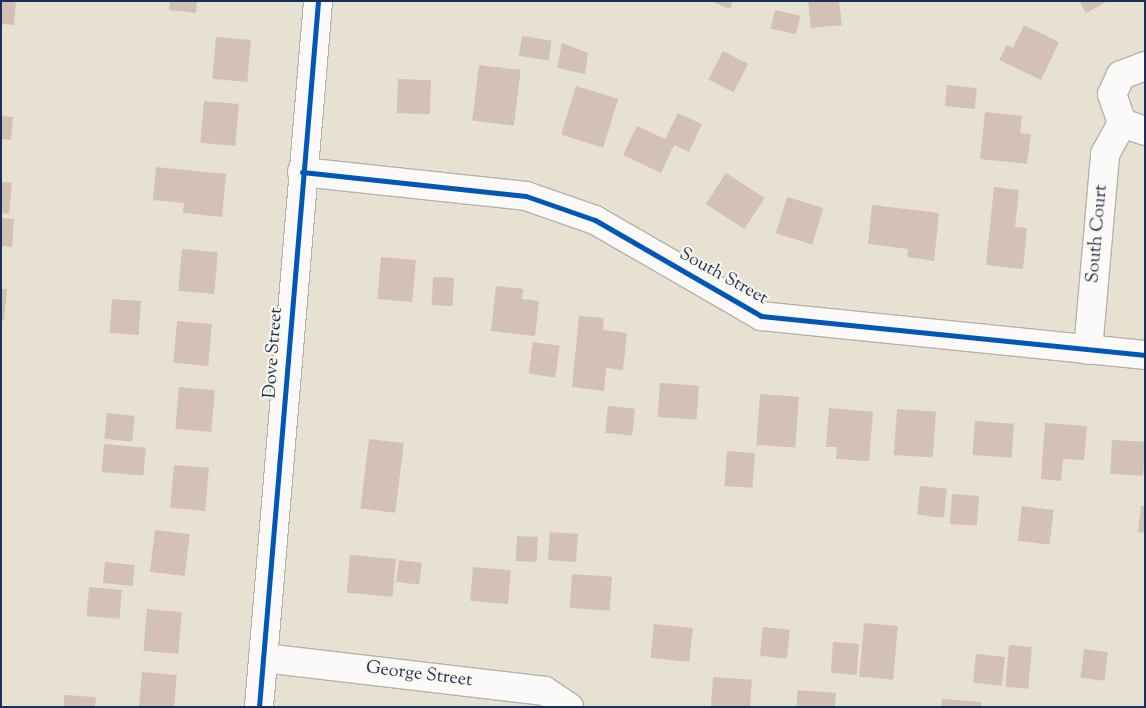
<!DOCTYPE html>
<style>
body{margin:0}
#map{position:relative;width:1146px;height:708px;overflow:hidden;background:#e7e1d1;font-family:"Sorts Mill Goudy",serif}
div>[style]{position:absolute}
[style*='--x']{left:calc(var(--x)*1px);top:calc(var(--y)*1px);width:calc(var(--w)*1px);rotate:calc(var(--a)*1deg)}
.building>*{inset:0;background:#d3c1b6;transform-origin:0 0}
.roads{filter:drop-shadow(1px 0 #b4b2ad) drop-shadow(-1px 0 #b4b2ad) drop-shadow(0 1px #b4b2ad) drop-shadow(0 -1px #b4b2ad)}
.minor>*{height:28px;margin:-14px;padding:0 14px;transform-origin:14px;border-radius:14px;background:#fbfaf8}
.cycleway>*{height:5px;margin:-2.5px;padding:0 2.5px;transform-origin:2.5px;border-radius:2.5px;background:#0057b8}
span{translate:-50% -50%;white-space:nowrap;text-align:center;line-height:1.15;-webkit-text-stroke:4px #fbf7ec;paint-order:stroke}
.street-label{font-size:18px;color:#1b2f5e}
.frame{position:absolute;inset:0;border:2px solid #1b2f5e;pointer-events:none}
</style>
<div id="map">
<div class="building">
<div style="clip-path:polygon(1px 1px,16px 1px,14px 25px,1px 24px)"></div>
<div style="clip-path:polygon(170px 1px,197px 1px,196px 13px,169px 10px)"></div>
<div style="clip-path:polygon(711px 1px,733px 1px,730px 9px)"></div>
<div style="clip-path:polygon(808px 1px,839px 1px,842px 25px,811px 28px)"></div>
<div style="clip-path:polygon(1079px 1px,1108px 1px,1086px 13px)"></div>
<div style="left:775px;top:10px;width:26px;height:19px;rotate:13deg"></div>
<div style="clip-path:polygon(1024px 25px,1059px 42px,1041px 80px,999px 60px,1007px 45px,1013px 48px)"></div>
<div style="left:522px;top:36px;width:30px;height:20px;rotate:9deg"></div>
<div style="left:216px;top:37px;width:35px;height:42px;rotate:5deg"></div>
<div style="clip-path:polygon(562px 43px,588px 53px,585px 74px,557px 68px)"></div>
<div style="left:723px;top:51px;width:28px;height:32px;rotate:27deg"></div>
<div style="left:479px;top:65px;width:42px;height:56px;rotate:7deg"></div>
<div style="left:398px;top:79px;width:33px;height:34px;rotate:2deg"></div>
<div style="left:947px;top:85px;width:30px;height:21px;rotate:6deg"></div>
<div style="left:576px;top:86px;width:44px;height:51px;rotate:17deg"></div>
<div style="left:204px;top:101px;width:35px;height:42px;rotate:5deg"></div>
<div style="clip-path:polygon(985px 112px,1022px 116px,1020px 133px,1031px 134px,1027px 164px,980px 159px)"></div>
<div style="clip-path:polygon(678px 113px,702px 124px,689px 152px,674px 145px,661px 173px,623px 155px,637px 126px,665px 139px)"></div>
<div style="clip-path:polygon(1px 116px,13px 117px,11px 140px,1px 139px)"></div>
<div style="clip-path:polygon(156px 167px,226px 174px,222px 217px,183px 213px,184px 203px,153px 200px)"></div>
<div style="left:726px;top:173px;width:46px;height:37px;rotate:33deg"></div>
<div style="clip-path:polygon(1px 182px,12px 183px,9px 214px,1px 213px)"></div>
<div style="clip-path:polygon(994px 187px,1019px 190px,1015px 227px,1027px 228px,1023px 269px,986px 265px)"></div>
<div style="left:787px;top:197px;width:38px;height:38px;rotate:17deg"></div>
<div style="clip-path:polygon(872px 205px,939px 213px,934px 261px,907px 257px,908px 249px,868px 244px)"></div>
<div style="clip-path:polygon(1px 218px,14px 219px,12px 247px,1px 246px)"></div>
<div style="left:182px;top:249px;width:36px;height:42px;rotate:5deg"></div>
<div style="left:381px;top:257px;width:35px;height:42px;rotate:5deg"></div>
<div style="left:433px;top:277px;width:21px;height:28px;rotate:3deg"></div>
<div style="clip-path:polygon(496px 286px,523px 289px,522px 299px,539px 301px,535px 336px,491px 331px)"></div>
<div style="clip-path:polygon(1px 289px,7px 289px,4px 321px,1px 320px)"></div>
<div style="left:112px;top:299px;width:29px;height:34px;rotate:4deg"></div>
<div style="clip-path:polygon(579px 316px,604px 318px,603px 330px,627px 333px,623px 370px,606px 368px,604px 391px,572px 387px)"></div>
<div style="left:177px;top:321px;width:35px;height:42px;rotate:5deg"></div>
<div style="left:533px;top:342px;width:27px;height:32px;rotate:8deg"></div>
<div style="left:660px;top:383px;width:39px;height:34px;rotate:4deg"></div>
<div style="left:179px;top:387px;width:36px;height:42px;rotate:5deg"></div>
<div style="left:760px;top:394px;width:39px;height:51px;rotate:4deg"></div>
<div style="left:608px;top:406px;width:27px;height:27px;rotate:6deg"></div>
<div style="clip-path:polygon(829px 408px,873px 412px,869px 461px,836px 459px,837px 447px,826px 447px)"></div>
<div style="left:897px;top:409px;width:39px;height:46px;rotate:4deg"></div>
<div style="left:107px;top:413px;width:28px;height:26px;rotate:6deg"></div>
<div style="left:975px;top:421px;width:39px;height:34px;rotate:4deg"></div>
<div style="clip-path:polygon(1045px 423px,1087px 426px,1084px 460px,1063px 459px,1061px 481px,1041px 479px)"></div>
<div style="left:369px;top:439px;width:35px;height:70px;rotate:7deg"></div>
<div style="left:1112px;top:440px;width:33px;height:34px;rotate:3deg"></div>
<div style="left:104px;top:444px;width:42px;height:28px;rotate:5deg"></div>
<div style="left:727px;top:451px;width:28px;height:35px;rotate:4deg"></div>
<div style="left:174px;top:465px;width:35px;height:43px;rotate:5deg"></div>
<div style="left:920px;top:486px;width:27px;height:29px;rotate:6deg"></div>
<div style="left:952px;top:494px;width:27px;height:30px;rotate:4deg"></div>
<div style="left:1022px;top:506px;width:32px;height:35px;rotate:7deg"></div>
<div style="clip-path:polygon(1141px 506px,1145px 506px,1145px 533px,1138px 532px)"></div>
<div style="left:155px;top:530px;width:35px;height:42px;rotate:7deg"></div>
<div style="left:550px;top:532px;width:28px;height:28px;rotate:4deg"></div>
<div style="left:517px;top:536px;width:21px;height:25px;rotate:3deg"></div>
<div style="left:350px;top:555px;width:46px;height:38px;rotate:5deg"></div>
<div style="left:399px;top:560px;width:23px;height:22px;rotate:7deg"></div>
<div style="left:105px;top:562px;width:30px;height:21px;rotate:6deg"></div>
<div style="left:473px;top:567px;width:38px;height:34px;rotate:5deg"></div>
<div style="left:572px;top:574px;width:40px;height:34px;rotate:4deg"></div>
<div style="left:89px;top:587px;width:33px;height:29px;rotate:5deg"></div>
<div style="left:147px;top:609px;width:35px;height:42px;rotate:5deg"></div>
<div style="left:864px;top:623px;width:34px;height:54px;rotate:5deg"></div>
<div style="left:654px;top:624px;width:39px;height:34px;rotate:6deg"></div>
<div style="left:763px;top:627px;width:27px;height:29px;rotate:6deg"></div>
<div style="left:833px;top:642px;width:26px;height:31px;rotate:4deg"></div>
<div style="left:1009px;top:645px;width:23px;height:42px;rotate:5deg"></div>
<div style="left:1084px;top:649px;width:24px;height:29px;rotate:7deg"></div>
<div style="left:976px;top:654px;width:29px;height:29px;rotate:6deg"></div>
<div style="left:142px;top:672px;width:35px;height:35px;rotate:5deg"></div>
<div style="left:713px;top:677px;width:39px;height:30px;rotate:4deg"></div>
<div style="clip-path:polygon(798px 690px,836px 693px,835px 707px,796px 707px)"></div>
<div style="clip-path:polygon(64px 695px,96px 697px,95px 707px,64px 707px)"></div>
<div style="clip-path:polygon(942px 699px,981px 702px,981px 707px,941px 707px)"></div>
</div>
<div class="roads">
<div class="minor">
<div style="--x:1145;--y:66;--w:26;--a:159"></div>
<div style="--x:1121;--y:75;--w:21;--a:115"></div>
<div style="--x:1112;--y:94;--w:31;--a:71"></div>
<div style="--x:1122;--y:123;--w:24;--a:19"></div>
<div style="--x:302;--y:172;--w:225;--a:6.1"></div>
<div style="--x:526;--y:196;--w:73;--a:19.2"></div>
<div style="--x:595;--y:220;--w:192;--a:30"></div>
<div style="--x:761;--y:316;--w:386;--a:5.8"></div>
<div style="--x:1088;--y:350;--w:197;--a:-85"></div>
<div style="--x:1105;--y:154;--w:35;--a:-61"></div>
<div style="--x:264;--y:658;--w:283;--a:6.7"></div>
<div style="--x:545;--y:691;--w:29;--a:34"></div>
<div style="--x:259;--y:707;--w:708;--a:-85.22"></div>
</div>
</div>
<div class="cycleway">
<div style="--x:302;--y:172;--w:225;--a:6.1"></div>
<div style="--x:526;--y:196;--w:73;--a:19.2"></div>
<div style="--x:595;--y:220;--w:192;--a:30"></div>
<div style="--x:761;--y:316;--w:386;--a:5.8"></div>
<div style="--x:259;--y:707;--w:708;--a:-85.22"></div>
</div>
<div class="street-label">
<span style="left:1098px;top:234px;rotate:-85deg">South Court</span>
<span style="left:723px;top:277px;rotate:29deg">South Street</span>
<span style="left:274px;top:353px;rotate:-86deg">Dove Street</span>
<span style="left:419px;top:675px;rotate:7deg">George Street</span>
</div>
<div class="frame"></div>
</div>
